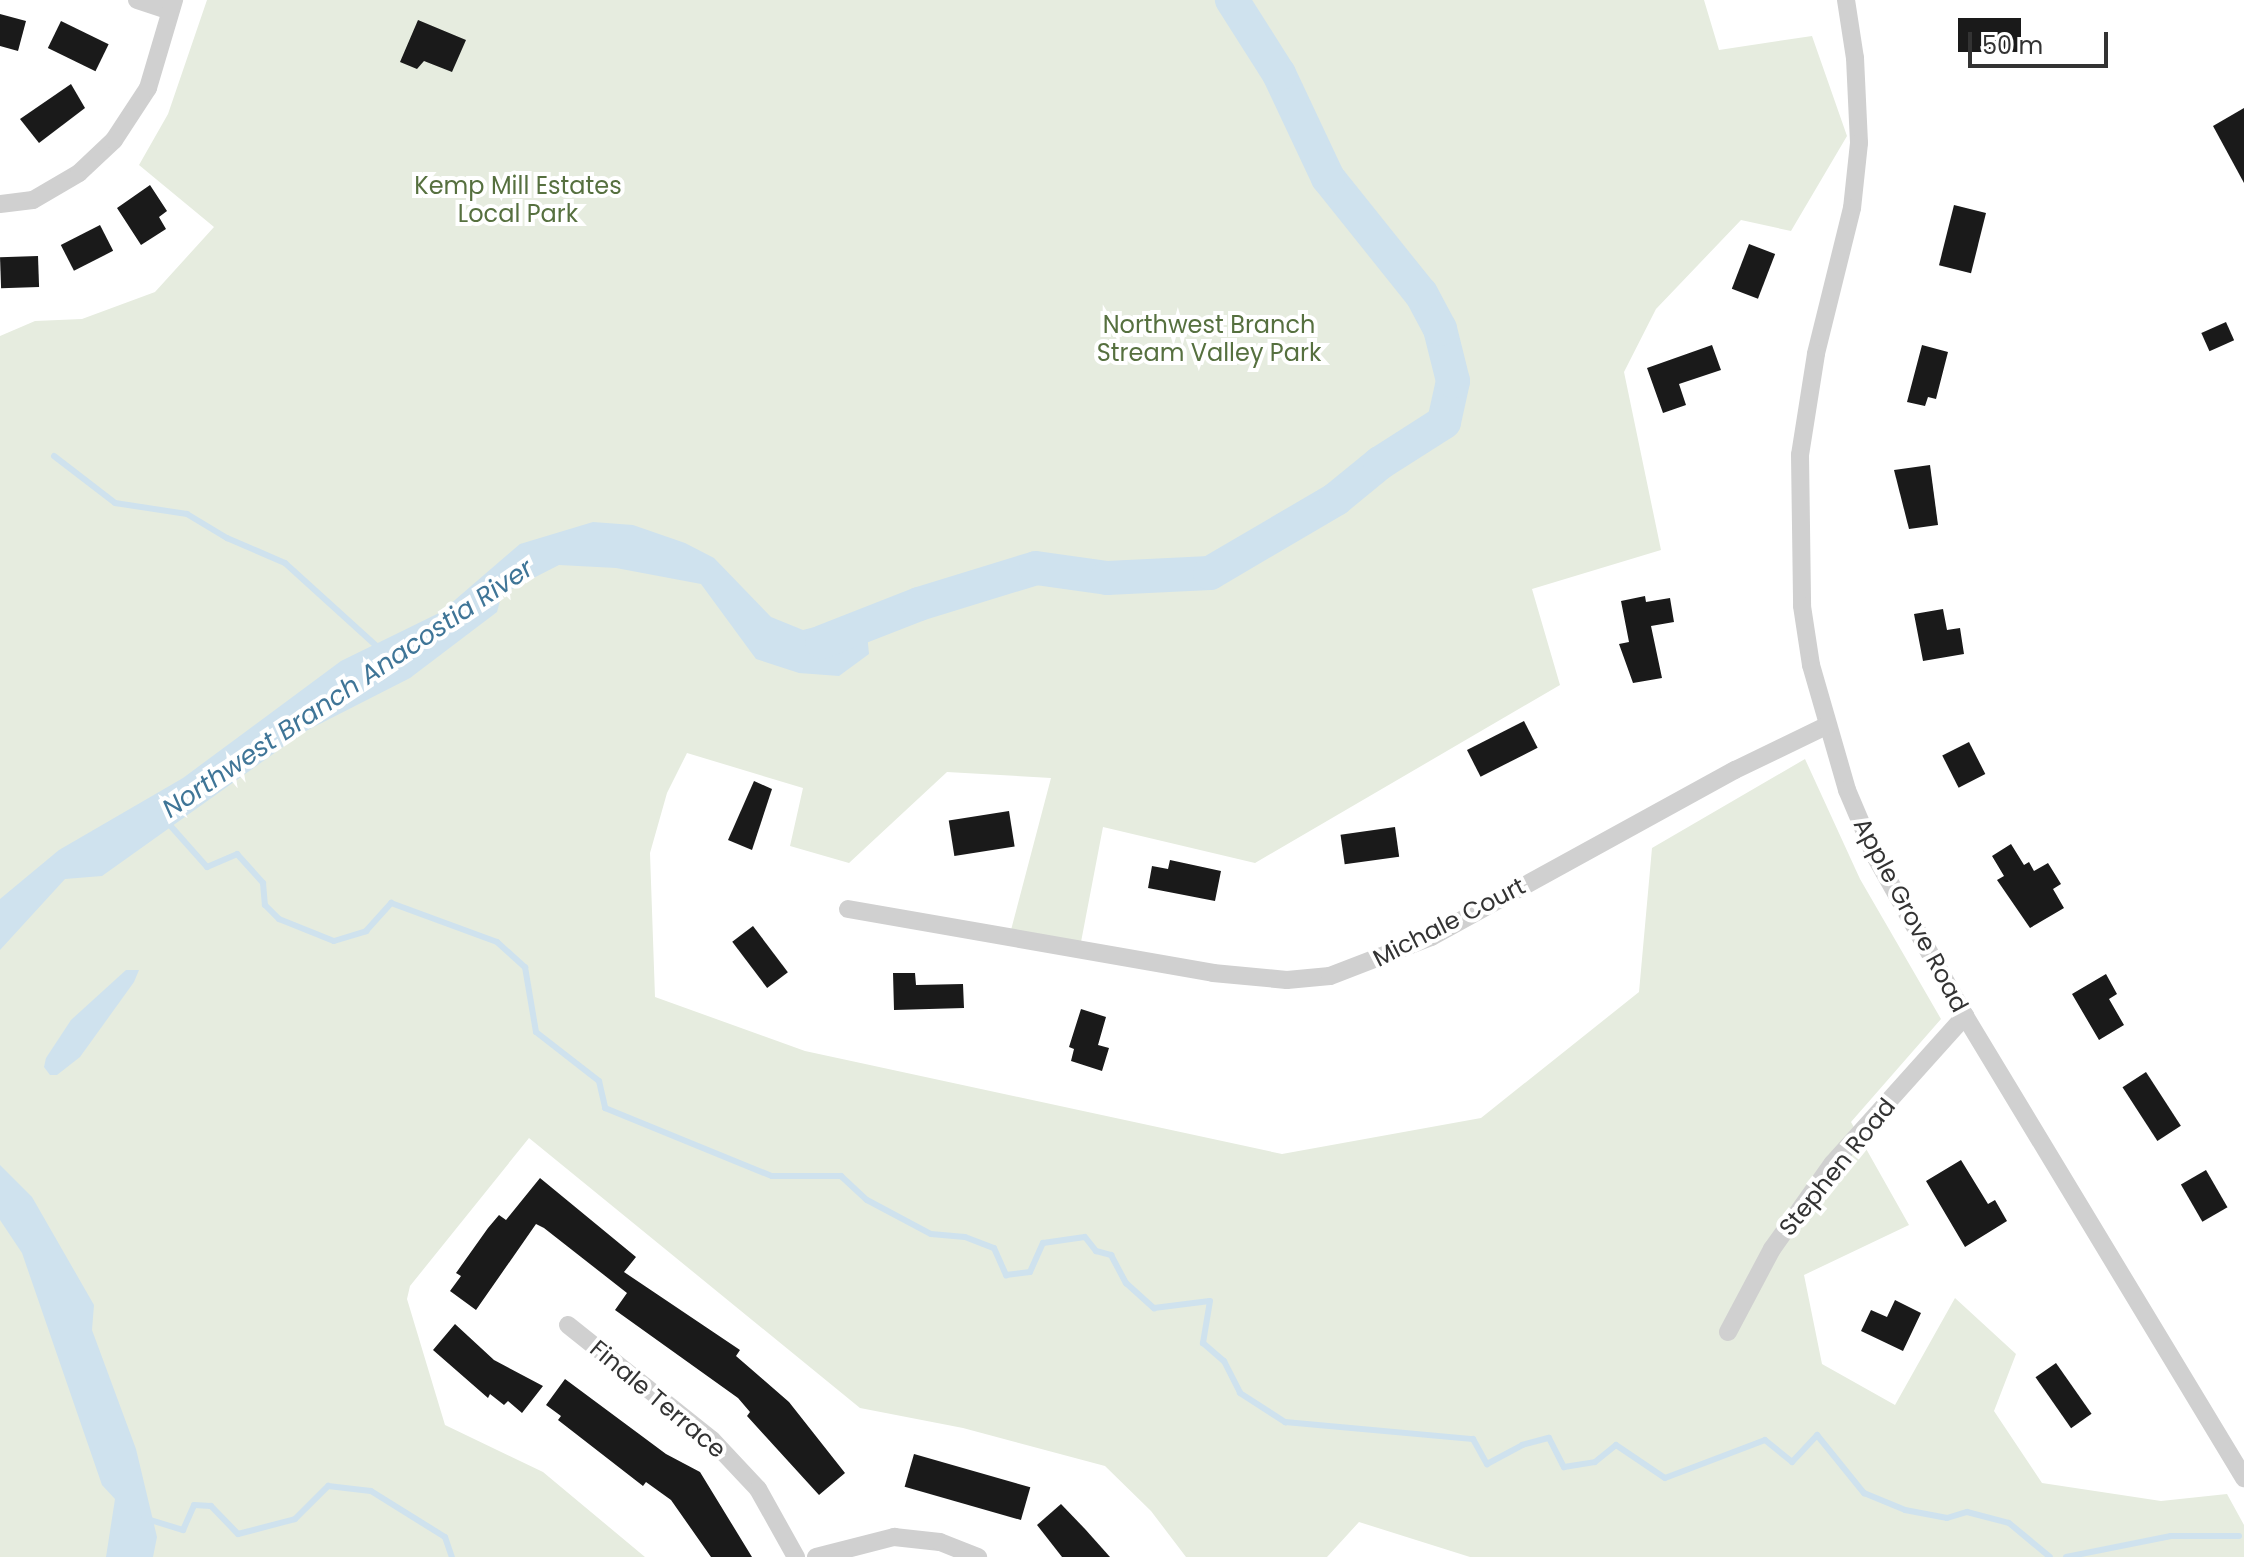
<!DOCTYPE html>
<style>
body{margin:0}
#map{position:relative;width:2244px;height:1557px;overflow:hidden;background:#fff;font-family:Poppins,sans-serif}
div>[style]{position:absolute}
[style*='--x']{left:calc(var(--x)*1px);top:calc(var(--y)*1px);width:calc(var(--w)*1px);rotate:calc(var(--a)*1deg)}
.green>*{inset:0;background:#e6ecdf}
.water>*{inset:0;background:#cfe2ee}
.stream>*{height:6px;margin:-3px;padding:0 3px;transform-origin:3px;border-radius:3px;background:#cfe2ee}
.river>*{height:34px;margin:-17px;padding:0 17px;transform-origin:17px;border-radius:17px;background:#cfe2ee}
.building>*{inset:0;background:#1a1a1a;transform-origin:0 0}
.street>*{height:18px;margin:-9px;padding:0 9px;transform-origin:9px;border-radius:9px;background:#d0d0d0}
span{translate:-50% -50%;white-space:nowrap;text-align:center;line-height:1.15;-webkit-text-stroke:8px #fff;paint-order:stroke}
.park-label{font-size:24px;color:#56703f}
.street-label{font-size:24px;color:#333}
.water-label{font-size:26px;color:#3f7597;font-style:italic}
.scale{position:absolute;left:1968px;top:32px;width:140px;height:36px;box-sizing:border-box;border:4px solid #333;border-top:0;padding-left:10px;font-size:24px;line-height:28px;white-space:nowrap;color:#333;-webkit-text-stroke:6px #fff;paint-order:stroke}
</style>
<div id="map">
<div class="green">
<div style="clip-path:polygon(207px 0,1704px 0,1719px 50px,1812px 36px,1847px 136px,1791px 231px,1741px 220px,1656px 309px,1624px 372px,1661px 550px,1532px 589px,1560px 685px,1255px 863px,1103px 827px,1081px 942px,1011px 930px,1051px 778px,947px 772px,849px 863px,790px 846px,803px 788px,687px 753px,667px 793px,650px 853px,655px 997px,805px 1051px,1282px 1154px,1481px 1118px,1639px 992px,1652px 848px,1805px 759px,1860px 879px,1941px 1019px,1851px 1122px,1909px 1225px,1804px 1275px,1822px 1364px,1895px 1405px,1955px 1298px,2016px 1354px,1994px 1411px,2042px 1483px,2161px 1501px,2227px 1494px,2244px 1525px,2244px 1557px,1470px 1557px,1359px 1522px,1327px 1557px,1186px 1557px,1151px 1511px,1105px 1466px,963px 1428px,860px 1408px,529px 1138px,410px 1286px,407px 1299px,445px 1425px,543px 1472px,645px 1557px,0 1557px,0 336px,35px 321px,82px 319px,155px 292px,214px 227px,139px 165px,168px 114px)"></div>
</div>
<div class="water">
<div style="clip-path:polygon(593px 522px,633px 525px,685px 543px,714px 558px,771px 617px,803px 630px,865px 614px,869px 654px,839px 676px,799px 673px,756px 659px,701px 584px,616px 568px,559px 565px,502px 594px,497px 612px,410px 678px,304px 732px,102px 876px,65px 879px,0 950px,0 899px,59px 850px,183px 778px,341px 661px,441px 612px,520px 544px)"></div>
<div style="clip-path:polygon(126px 970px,139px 970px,134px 982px,80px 1057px,57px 1075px,50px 1075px,44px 1067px,46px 1058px,71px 1020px)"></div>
<div style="clip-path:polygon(0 1165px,32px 1197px,94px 1305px,92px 1330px,136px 1449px,157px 1537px,153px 1557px,106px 1557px,115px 1499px,102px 1485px,22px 1253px,0 1220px)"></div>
</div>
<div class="stream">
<div style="--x:54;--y:456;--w:77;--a:37.6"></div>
<div style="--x:115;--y:503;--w:73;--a:8.7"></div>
<div style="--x:187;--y:514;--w:47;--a:31"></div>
<div style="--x:227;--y:538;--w:63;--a:23.3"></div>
<div style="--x:285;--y:563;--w:128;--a:42.2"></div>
<div style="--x:168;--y:823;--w:59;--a:48.4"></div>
<div style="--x:207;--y:867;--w:33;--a:-23"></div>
<div style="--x:237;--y:854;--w:39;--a:48"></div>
<div style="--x:263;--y:883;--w:22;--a:85"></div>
<div style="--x:265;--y:905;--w:20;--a:45"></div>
<div style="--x:279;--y:919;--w:59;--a:21.8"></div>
<div style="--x:334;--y:941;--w:34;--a:-17"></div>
<div style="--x:366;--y:931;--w:38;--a:-48"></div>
<div style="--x:391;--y:903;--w:113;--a:20.2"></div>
<div style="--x:497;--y:942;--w:38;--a:42"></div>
<div style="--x:525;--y:967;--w:66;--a:80.4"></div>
<div style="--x:536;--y:1032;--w:80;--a:37.9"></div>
<div style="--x:599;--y:1081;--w:28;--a:77"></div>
<div style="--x:605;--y:1108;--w:180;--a:22.2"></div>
<div style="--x:772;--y:1176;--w:69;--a:0"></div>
<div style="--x:841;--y:1176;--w:35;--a:43"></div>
<div style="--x:867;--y:1200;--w:72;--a:28"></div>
<div style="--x:931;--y:1234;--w:34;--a:5"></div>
<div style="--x:965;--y:1237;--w:31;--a:21"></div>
<div style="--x:994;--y:1248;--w:30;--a:66"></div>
<div style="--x:1006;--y:1275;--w:24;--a:-7"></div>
<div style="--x:1030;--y:1272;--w:32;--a:-66"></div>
<div style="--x:1043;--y:1243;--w:42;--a:-8.1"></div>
<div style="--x:1085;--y:1237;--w:18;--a:52"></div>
<div style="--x:1096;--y:1251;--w:16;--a:15"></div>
<div style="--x:1111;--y:1255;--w:32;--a:62"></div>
<div style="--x:1126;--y:1283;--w:38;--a:42"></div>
<div style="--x:1154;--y:1308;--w:56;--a:-7.1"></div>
<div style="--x:1210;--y:1301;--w:43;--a:99.5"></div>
<div style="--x:1203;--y:1343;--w:28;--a:41"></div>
<div style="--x:1224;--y:1361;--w:36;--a:63"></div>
<div style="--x:1240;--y:1393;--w:54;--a:32.8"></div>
<div style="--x:1285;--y:1422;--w:189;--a:5.2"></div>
<div style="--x:1473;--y:1439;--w:29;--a:61"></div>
<div style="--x:1487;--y:1464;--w:40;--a:-28"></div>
<div style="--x:1522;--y:1445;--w:28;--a:-15"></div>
<div style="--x:1549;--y:1438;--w:33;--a:63"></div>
<div style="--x:1564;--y:1467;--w:31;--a:-9"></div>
<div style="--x:1595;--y:1462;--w:27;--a:-39"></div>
<div style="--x:1616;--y:1445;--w:59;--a:34"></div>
<div style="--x:1665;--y:1478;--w:107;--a:-20.8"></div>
<div style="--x:1765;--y:1440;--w:35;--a:39"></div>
<div style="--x:1792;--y:1462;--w:37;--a:-47"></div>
<div style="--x:1817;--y:1435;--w:75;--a:51"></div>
<div style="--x:1864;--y:1493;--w:44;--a:22.5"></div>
<div style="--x:1905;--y:1510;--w:43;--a:10.8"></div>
<div style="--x:1947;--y:1518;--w:21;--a:-17"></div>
<div style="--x:1967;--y:1512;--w:43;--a:14.7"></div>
<div style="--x:2009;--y:1523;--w:53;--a:39.7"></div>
<div style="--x:144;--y:1518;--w:41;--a:17.1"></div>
<div style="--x:183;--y:1530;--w:27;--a:-66"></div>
<div style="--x:194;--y:1505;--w:17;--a:3"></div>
<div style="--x:211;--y:1506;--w:39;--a:46"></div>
<div style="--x:238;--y:1534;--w:59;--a:-14.7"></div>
<div style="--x:295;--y:1519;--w:47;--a:-45"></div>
<div style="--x:328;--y:1486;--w:43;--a:6.6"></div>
<div style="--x:371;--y:1491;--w:87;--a:31.9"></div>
<div style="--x:445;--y:1537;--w:21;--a:71"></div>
<div style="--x:2066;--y:1557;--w:107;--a:-11.3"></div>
<div style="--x:2171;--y:1536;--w:68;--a:0"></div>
</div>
<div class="river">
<div style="--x:822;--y:642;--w:104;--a:-21.4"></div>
<div style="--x:919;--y:604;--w:122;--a:-17.1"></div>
<div style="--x:1036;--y:568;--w:72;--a:8"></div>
<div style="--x:1107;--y:578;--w:103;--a:-2.8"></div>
<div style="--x:1210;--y:573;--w:146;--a:-30.4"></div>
<div style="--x:1336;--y:499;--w:57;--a:-39.3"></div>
<div style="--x:1380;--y:463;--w:76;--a:-32.6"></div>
<div style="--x:1444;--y:422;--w:42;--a:-77.6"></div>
<div style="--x:1453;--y:381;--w:54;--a:-104"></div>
<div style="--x:1440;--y:329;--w:40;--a:-118"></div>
<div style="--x:1421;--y:294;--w:149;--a:-128.7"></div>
<div style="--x:1328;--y:178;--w:115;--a:-115.2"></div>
<div style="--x:1279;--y:74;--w:88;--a:-122.4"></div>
</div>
<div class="building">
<div style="clip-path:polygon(0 14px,26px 21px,18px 51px,0 46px)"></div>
<div style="left:1958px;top:18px;width:63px;height:34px"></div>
<div style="clip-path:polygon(418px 20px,466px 40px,452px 72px,424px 61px,417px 69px,400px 62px)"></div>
<div style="left:61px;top:21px;width:53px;height:30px;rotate:26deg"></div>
<div style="clip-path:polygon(71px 84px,85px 108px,39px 143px,20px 119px)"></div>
<div style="clip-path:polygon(2244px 108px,2244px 183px,2213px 126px)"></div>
<div style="clip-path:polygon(150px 185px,167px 211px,159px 217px,166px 229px,141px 245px,117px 208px)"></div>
<div style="left:1954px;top:205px;width:33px;height:62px;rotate:14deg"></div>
<div style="left:100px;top:225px;width:29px;height:44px;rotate:63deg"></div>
<div style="left:1749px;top:244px;width:28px;height:48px;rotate:21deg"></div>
<div style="left:38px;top:256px;width:31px;height:38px;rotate:88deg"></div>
<div style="left:2226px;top:322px;width:20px;height:27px;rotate:66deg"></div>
<div style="clip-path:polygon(1712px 345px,1721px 370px,1679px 384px,1686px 405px,1663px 413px,1647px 368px)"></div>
<div style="clip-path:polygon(1922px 345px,1948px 352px,1936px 399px,1928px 397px,1925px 406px,1907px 402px)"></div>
<div style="clip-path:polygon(1930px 465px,1938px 525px,1909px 529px,1894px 470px)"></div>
<div style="clip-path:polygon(1645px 596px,1646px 602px,1670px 598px,1674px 622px,1651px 626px,1662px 678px,1633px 683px,1619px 644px,1629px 642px,1621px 601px)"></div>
<div style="clip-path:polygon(1943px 609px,1947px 630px,1960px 628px,1964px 654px,1923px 661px,1914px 614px)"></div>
<div style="left:1524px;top:721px;width:30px;height:64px;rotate:63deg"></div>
<div style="left:1969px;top:742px;width:36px;height:30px;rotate:63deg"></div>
<div style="clip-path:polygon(754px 781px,772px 789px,752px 850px,728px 840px)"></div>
<div style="left:1009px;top:811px;width:36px;height:61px;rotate:81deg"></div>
<div style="left:1395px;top:827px;width:30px;height:55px;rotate:82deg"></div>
<div style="clip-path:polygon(2011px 844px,2024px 865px,2029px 862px,2034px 871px,2048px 863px,2061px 884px,2053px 889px,2064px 908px,2030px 928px,1997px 880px,2004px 876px,1992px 856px)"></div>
<div style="clip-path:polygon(1170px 860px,1221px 871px,1215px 901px,1148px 888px,1152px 866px,1168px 869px)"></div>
<div style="left:753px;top:926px;width:58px;height:26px;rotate:53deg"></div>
<div style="clip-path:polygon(893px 973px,915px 973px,916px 985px,963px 984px,964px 1008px,894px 1010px)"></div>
<div style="clip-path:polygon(2106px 974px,2117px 994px,2109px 999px,2124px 1025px,2099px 1040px,2072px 994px)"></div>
<div style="clip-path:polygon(1081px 1009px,1106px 1017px,1098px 1045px,1109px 1048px,1102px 1071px,1071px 1061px,1074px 1049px,1069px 1047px)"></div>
<div style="left:2146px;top:1072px;width:64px;height:28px;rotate:57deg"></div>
<div style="clip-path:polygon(1961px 1160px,1988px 1204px,1995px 1200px,2007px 1221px,1965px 1247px,1926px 1181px)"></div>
<div style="left:2206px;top:1170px;width:43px;height:29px;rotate:60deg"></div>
<div style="clip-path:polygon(540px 1178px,636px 1257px,624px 1272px,740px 1350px,736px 1356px,789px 1402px,845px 1473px,819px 1495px,747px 1416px,750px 1412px,738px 1398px,615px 1310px,627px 1293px,544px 1228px,536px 1224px,476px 1310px,450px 1291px,461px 1276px,456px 1273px,488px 1228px,499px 1215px,506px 1220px)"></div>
<div style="clip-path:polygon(1895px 1300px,1921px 1313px,1903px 1351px,1861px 1331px,1871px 1310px,1887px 1317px)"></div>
<div style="clip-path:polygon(455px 1324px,494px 1360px,543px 1386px,522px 1413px,508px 1401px,504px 1405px,490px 1394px,488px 1398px,433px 1350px)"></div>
<div style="left:2056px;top:1363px;width:62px;height:25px;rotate:55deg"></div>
<div style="clip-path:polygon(565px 1379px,666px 1454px,700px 1472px,752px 1557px,711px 1557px,671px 1500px,646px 1482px,643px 1486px,558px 1420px,561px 1416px,546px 1405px)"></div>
<div style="left:914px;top:1454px;width:121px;height:34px;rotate:16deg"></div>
<div style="clip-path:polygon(1061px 1504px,1085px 1529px,1110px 1557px,1062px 1557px,1037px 1525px)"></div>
</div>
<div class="street">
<div style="--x:137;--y:0;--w:35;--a:18"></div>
<div style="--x:1846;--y:0;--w:59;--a:81.2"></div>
<div style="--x:1855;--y:58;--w:85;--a:87.3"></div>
<div style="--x:1859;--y:143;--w:65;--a:96.1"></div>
<div style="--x:1852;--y:208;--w:150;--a:103.9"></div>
<div style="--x:1816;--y:354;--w:102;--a:99"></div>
<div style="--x:1800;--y:455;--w:151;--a:89.2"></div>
<div style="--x:1802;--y:606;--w:60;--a:81.3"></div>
<div style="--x:1811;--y:665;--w:130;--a:73.9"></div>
<div style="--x:1847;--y:790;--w:72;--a:67"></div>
<div style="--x:1875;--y:856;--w:184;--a:60.6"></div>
<div style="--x:1965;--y:1016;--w:540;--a:58.87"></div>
<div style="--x:0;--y:204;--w:33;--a:-7"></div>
<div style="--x:33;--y:200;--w:53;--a:-30.4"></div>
<div style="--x:79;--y:173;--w:48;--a:-43.3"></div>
<div style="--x:114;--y:140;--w:62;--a:-56.8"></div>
<div style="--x:148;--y:88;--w:92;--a:-73.5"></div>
<div style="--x:848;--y:909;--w:371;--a:9.9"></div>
<div style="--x:1213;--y:973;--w:74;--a:5.4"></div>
<div style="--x:1287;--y:980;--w:43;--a:-5.3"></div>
<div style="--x:1330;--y:976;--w:108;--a:-21.1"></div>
<div style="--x:1431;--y:937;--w:347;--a:-28.8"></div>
<div style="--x:1735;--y:770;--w:103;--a:-25.8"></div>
<div style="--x:568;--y:1325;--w:184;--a:38.6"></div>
<div style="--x:712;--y:1440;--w:67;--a:46.8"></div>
<div style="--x:758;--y:1489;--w:78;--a:60.8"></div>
<div style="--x:1728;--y:1332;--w:94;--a:-62.1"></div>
<div style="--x:1772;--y:1249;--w:105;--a:-54.7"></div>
<div style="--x:1833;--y:1163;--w:198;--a:-48.1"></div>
<div style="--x:816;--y:1557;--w:81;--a:-14.4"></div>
<div style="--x:894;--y:1537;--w:46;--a:6.2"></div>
<div style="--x:940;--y:1542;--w:41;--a:21.5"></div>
</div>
<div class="park-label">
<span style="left:518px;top:200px">Kemp Mill Estates<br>Local Park</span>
<span style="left:1209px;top:339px">Northwest Branch<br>Stream Valley Park</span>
</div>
<div class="street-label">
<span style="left:1911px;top:915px;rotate:62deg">Apple Grove Road</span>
<span style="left:1449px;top:922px;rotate:-27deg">Michale Court</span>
<span style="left:1837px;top:1167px;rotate:-51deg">Stephen Road</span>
<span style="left:658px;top:1399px;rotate:40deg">Finale Terrace</span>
</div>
<div class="water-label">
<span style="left:348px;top:689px;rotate:-34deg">Northwest Branch Anacostia River</span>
</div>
<div class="scale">50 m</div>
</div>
